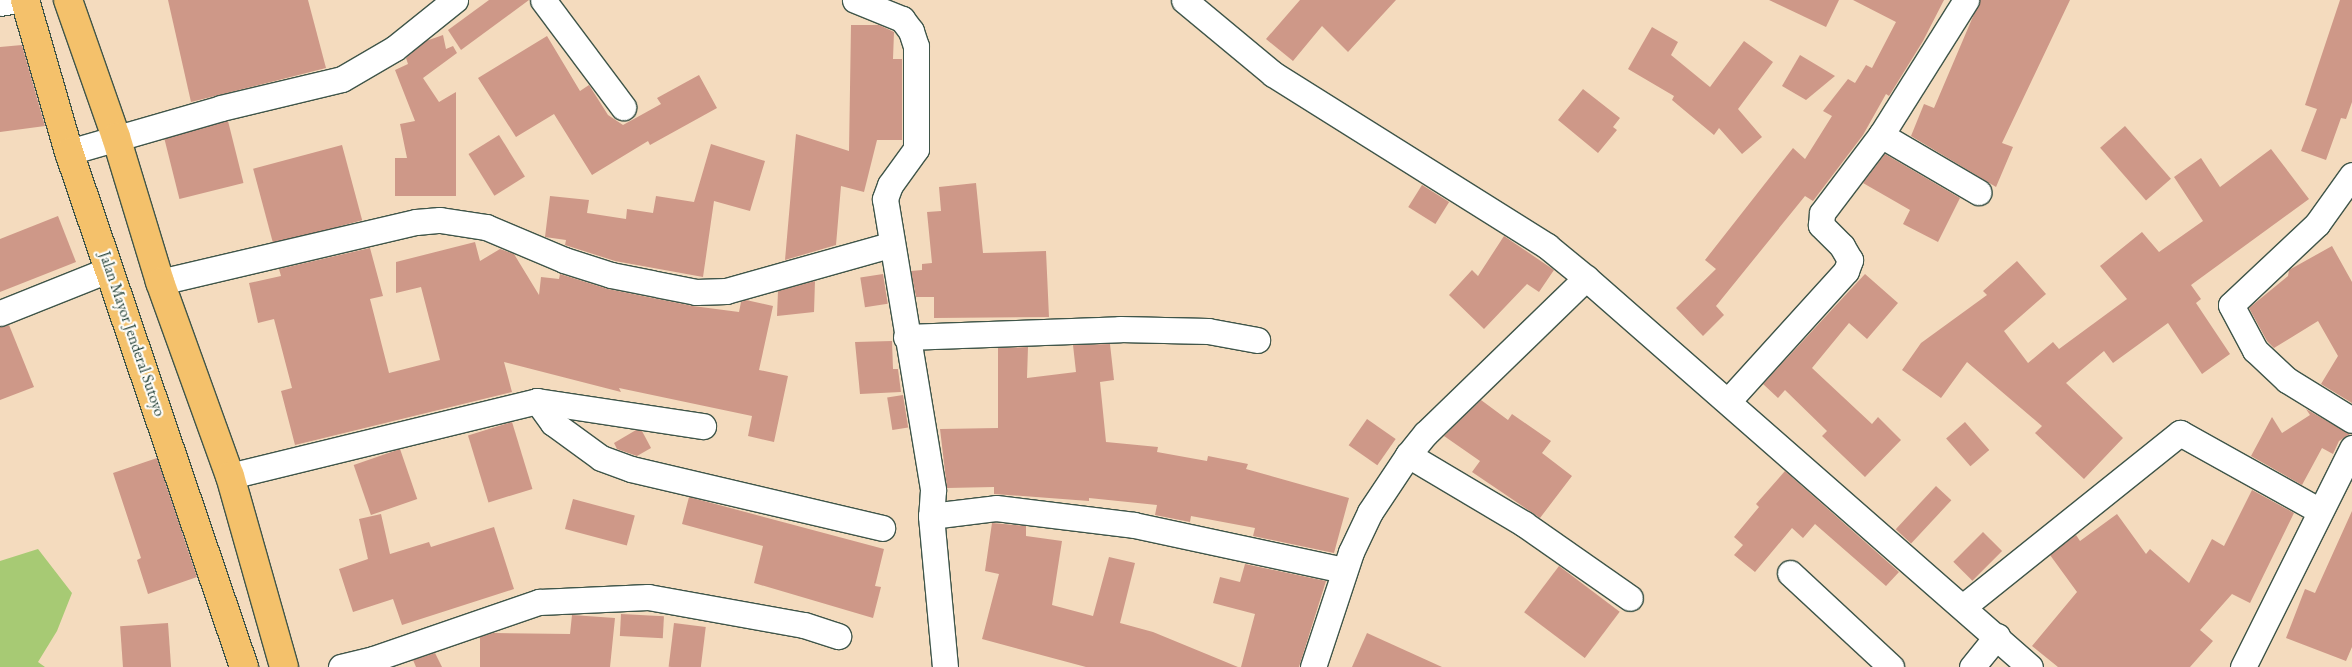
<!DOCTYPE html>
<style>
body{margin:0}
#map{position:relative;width:2352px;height:667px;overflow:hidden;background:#f4dbbe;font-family:"EB Garamond",serif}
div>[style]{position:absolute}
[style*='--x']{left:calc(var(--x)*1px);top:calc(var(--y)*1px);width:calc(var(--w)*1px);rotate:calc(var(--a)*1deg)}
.green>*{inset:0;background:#a7ca74}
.building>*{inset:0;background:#ce9888;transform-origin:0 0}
.roads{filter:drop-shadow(1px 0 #3f5549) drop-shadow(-1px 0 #3f5549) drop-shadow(0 1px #3f5549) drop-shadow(0 -1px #3f5549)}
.minor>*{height:25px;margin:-12.5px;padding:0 12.5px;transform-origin:12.5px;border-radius:12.5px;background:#fff}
.major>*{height:28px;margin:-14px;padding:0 14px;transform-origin:14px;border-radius:14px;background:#f4c16b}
span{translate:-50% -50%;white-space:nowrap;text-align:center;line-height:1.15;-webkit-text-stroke:4.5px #fdfcf7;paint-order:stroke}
.street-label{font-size:16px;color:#1f3d34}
</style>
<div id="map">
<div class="green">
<div style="clip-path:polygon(38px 549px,72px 593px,57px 631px,38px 662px,45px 667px,0 667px,0 561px)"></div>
</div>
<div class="building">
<div style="clip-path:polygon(168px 0,308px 0,326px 68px,191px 102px)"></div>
<div style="clip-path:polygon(489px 0,529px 0,461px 50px,448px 30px)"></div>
<div style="clip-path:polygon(1300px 0,1396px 0,1348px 52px,1322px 26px,1293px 61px,1266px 39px)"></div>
<div style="clip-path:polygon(1769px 0,1839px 0,1826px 27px)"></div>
<div style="clip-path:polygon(1853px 0,1944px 0,1923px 41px,1889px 96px,1886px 94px,1863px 135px,1813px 201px,1805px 196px,1716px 306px,1724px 315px,1703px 336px,1676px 308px,1716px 269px,1705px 260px,1793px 148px,1805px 159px,1832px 116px,1823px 111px,1848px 79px,1855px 83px,1866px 65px,1872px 68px,1896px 22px)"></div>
<div style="clip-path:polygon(1980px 0,2070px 0,2002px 143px,2013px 147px,1996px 187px,1911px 136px,1924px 104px,1934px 108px)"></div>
<div style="clip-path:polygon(2340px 0,2352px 0,2352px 102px,2346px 119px,2341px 118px,2326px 160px,2301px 151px,2317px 109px,2305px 105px)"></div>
<div style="clip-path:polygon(851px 25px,879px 25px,894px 32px,893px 59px,902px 59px,902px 140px,877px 140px,864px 192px,841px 186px,836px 245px,785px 260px,796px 134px,849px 151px)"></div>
<div style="clip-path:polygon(1652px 27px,1678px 42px,1671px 55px,1710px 87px,1744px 41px,1773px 62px,1738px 109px,1762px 137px,1742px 154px,1719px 128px,1714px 135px,1672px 100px,1674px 96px,1628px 69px)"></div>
<div style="clip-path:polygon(443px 35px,446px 49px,453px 46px,457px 53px,423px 78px,439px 102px,456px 92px,456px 196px,395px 196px,395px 158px,407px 158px,400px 124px,415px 121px,395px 70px,408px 64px,406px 58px,426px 41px)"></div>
<div style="clip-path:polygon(547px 36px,580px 91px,589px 85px,608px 115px,623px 125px,661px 104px,657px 98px,699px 75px,717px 108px,650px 145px,648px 141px,592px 175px,554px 114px,516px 137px,478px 78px)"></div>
<div style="clip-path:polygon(22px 45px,45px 126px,0 132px,0 47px)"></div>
<div style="clip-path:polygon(1800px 55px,1835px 76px,1806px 100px,1782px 86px)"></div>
<div style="clip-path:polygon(1583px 89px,1620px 118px,1613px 127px,1617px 130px,1598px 153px,1558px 120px)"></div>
<div style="left:228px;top:121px;width:64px;height:66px;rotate:76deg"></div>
<div style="left:2125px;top:126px;width:70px;height:33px;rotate:49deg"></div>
<div style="left:499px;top:135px;width:49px;height:36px;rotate:58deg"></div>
<div style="clip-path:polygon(711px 144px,765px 161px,750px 211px,714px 201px,703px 277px,615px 261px,565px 245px,566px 240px,545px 237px,550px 196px,589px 200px,587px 213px,626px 219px,627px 209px,653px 213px,656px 196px,694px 202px)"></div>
<div style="left:342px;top:145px;width:78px;height:92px;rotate:75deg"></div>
<div style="clip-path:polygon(2271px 149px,2309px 199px,2191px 285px,2201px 299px,2196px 303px,2230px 354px,2202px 374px,2168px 323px,2113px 363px,2104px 351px,2066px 383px,2123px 438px,2084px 479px,2035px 433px,2042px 426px,1967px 362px,1941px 398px,1902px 370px,1921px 343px,1987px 295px,1983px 291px,2017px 261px,2046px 294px,2004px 331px,2028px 363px,2053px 342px,2059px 349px,2127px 299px,2100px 266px,2142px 232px,2159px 252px,2203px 221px,2174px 177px,2201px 158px,2220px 187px)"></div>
<div style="clip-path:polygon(1885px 154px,1960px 198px,1938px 242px,1903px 224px,1910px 210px,1863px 183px)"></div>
<div style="clip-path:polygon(976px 183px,983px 253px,1046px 251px,1049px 317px,934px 318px,934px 297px,916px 297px,911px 271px,922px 270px,922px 264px,932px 263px,927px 212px,941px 211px,939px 187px)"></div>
<div style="left:1422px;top:185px;width:32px;height:26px;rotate:32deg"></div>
<div style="clip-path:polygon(58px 216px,76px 262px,0 292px,0 239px)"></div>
<div style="clip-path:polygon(1504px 236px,1554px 270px,1539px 292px,1527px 284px,1484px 329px,1449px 295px,1472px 270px,1478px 276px)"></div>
<div style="clip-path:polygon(475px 242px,480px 261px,500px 249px,514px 254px,539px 295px,541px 277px,559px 279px,560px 274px,608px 289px,693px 306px,739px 312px,741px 302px,746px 300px,773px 306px,759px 370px,788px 376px,774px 442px,748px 436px,752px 416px,619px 388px,621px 392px,504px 362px,512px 392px,295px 445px,281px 391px,292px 388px,274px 319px,258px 323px,249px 283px,281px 276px,279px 269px,370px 248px,383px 296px,370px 299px,389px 373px,440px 360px,421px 287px,396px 293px,396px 262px)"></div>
<div style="clip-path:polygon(2332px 246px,2352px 282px,2352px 403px,2321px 384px,2338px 356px,2318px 321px,2274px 348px,2267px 341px,2249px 308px,2288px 276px,2289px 270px)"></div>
<div style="left:883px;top:274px;width:30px;height:23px;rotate:81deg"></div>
<div style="clip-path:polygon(1865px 274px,1898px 303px,1867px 339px,1849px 323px,1812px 368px,1872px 424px,1878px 417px,1901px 440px,1865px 477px,1822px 436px,1827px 431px,1785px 390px,1778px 398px,1763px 384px)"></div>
<div style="clip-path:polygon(815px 281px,814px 312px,777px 316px,778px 291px)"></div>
<div style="clip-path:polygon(9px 325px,34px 387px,0 400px,0 327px)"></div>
<div style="clip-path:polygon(892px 341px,893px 369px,898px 369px,901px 392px,860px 394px,855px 342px)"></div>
<div style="clip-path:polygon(1110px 344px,1114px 380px,1100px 382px,1106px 442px,1158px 447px,1157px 452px,1207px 461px,1208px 456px,1248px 464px,1246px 469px,1349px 498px,1334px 553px,1253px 536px,1255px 528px,1191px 516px,1190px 522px,1155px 515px,1157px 505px,1089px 498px,1089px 501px,994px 494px,994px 487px,947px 488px,940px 429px,998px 428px,998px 348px,1028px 347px,1027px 378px,1076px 372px,1073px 345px)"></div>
<div style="left:903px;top:395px;width:33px;height:16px;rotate:81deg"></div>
<div style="clip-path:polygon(1481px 400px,1508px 420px,1512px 414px,1551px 441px,1542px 453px,1572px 476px,1540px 518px,1472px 472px,1480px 461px,1444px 436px)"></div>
<div style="clip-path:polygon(2306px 409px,2350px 434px,2339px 441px,2333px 454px,2322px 448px,2302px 485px,2251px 456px,2272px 417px,2282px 433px,2310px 415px)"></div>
<div style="left:1367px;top:419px;width:35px;height:32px;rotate:35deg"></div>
<div style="left:512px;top:422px;width:70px;height:46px;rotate:73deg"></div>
<div style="left:1965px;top:422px;width:37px;height:25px;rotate:49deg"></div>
<div style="clip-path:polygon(636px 430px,642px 431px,651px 448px,637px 456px,617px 449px,614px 443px)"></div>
<div style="left:400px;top:449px;width:53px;height:49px;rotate:71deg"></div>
<div style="clip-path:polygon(157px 458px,197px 577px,148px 594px,137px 560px,141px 558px,113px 473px)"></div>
<div style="clip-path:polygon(1785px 471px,1899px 572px,1886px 586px,1815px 524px,1803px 538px,1792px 528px,1755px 572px,1734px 555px,1743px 545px,1734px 537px,1759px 507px,1756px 504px)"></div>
<div style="left:1936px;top:486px;width:21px;height:59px;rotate:43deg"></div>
<div style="clip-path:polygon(2252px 490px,2294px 513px,2250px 603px,2232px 594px,2200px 630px,2213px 641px,2190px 667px,2058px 667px,2032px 646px,2077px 592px,2050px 555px,2076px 535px,2080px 541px,2117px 514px,2146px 554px,2150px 549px,2189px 583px,2212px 539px,2224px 546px)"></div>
<div style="clip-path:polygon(689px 497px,884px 549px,875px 586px,881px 587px,873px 618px,754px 583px,763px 546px,682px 524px)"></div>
<div style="left:573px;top:499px;width:64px;height:31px;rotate:15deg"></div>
<div style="clip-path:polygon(2352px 511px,2352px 647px,2346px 661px,2286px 638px,2305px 589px,2315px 593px)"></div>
<div style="clip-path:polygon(381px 514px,390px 554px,429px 542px,431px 547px,494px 527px,514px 589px,402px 625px,393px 599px,353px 612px,339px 569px,368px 559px,359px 519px)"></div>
<div style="clip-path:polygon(992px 523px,1026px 526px,1026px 536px,1062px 541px,1052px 605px,1093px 616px,1109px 557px,1135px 563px,1120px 623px,1153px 632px,1238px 667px,1086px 667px,982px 639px,999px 574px,985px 571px)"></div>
<div style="left:1983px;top:532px;width:27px;height:42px;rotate:45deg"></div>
<div style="clip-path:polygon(1245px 564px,1326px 581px,1299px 667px,1241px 667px,1255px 614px,1213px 603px,1220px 577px,1240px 582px)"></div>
<div style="left:1559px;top:566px;width:76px;height:58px;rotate:37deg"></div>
<div style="left:621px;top:614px;width:43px;height:22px;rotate:3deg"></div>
<div style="clip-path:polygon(572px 615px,615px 618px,610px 667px,480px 667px,480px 637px,493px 633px,570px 634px)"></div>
<div style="left:168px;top:623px;width:44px;height:48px;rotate:86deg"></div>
<div style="left:674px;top:623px;width:32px;height:44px;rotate:7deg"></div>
<div style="clip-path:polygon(1367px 633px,1442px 667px,1352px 667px)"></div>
<div style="clip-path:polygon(435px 653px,442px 667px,416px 667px,413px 660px)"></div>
</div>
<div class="roads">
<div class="minor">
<div style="--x:543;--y:0;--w:134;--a:53.2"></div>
<div style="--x:855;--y:0;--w:51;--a:22"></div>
<div style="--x:902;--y:19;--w:15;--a:53"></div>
<div style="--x:911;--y:31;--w:16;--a:72"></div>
<div style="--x:916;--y:46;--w:103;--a:90"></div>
<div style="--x:916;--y:149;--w:44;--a:125.8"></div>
<div style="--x:890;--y:185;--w:15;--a:110"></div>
<div style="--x:885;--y:199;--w:295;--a:80.6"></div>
<div style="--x:933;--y:490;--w:26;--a:94"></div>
<div style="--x:931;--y:516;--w:152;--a:84.7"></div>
<div style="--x:1184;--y:0;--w:116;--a:39.7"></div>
<div style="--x:1273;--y:74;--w:324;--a:32.1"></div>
<div style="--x:1547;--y:246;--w:50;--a:39.4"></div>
<div style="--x:0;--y:3;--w:17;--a:-10"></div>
<div style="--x:1881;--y:135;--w:113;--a:30.4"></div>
<div style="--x:69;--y:152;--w:158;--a:-16.1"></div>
<div style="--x:221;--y:108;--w:124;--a:-13.5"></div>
<div style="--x:342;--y:79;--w:61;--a:-30.3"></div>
<div style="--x:395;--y:48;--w:77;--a:-38.7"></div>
<div style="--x:2352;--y:175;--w:60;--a:125.5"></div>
<div style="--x:2317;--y:224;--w:118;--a:136.7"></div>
<div style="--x:2231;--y:305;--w:51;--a:61.9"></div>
<div style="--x:2255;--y:350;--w:44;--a:43.2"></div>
<div style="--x:2287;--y:380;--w:76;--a:31.6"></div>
<div style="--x:160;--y:282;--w:263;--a:-13.2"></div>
<div style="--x:416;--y:222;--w:24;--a:-5"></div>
<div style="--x:440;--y:220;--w:47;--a:8.7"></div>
<div style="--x:486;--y:227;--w:85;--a:22.9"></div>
<div style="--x:564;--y:260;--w:49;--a:17.7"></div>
<div style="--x:611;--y:275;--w:87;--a:11.3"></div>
<div style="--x:696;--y:292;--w:30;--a:-2"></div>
<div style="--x:726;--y:291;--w:170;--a:-15.7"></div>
<div style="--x:0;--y:313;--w:118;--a:-21.8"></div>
<div style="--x:906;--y:337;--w:214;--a:-2.1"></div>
<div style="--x:1120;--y:329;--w:88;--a:1.3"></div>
<div style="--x:1208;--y:331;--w:50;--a:10.4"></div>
<div style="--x:1729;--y:400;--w:174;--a:-47.8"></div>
<div style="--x:1846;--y:271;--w:12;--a:-70"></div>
<div style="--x:1850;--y:260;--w:16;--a:-120"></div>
<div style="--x:1842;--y:246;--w:30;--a:-135"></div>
<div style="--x:1821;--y:225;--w:12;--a:-85"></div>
<div style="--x:1822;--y:213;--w:98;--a:-52.9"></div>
<div style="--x:1881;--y:135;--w:160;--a:-57.8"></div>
<div style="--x:537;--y:401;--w:168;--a:8.6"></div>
<div style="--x:1408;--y:455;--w:135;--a:30.7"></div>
<div style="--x:1524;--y:524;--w:129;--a:34.9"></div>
<div style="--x:230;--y:476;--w:316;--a:-13.7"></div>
<div style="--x:537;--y:401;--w:27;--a:54"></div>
<div style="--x:553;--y:423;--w:59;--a:36.1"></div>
<div style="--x:601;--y:458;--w:32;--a:20"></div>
<div style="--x:631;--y:469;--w:258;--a:13.2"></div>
<div style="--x:931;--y:516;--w:65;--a:-7"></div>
<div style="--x:996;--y:508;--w:139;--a:7"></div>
<div style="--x:1134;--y:525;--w:215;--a:12.1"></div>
<div style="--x:1790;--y:573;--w:138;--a:42.9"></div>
<div style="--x:1964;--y:606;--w:277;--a:-38.7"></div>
<div style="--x:2180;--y:433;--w:160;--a:29.1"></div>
<div style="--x:341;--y:667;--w:33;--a:-14"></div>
<div style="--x:373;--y:659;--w:176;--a:-19"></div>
<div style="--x:539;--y:602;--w:109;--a:-2.6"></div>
<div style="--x:648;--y:597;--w:158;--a:10.2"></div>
<div style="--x:804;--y:625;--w:36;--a:18"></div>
<div style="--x:1313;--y:667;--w:121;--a:-71.7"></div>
<div style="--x:1351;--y:552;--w:44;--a:-64.6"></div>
<div style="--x:1370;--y:512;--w:69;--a:-56.3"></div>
<div style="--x:1408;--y:455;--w:28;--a:-51"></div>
<div style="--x:1426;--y:433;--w:223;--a:-44.1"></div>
<div style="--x:1586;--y:278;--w:590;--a:41.22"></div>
<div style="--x:1972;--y:667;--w:40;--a:-51"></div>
<div style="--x:2243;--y:667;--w:245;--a:-63.5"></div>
</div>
<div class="major">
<div style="--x:25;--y:0;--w:158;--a:73.9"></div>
<div style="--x:69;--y:152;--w:544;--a:71.23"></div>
<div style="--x:68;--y:0;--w:145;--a:70.7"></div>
<div style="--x:116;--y:137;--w:152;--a:73.1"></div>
<div style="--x:160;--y:282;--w:206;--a:70.2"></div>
<div style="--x:230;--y:476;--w:198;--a:74.2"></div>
</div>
</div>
<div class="street-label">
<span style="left:132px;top:334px;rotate:71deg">Jalan Mayor Jenderal Sutoyo</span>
</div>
</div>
